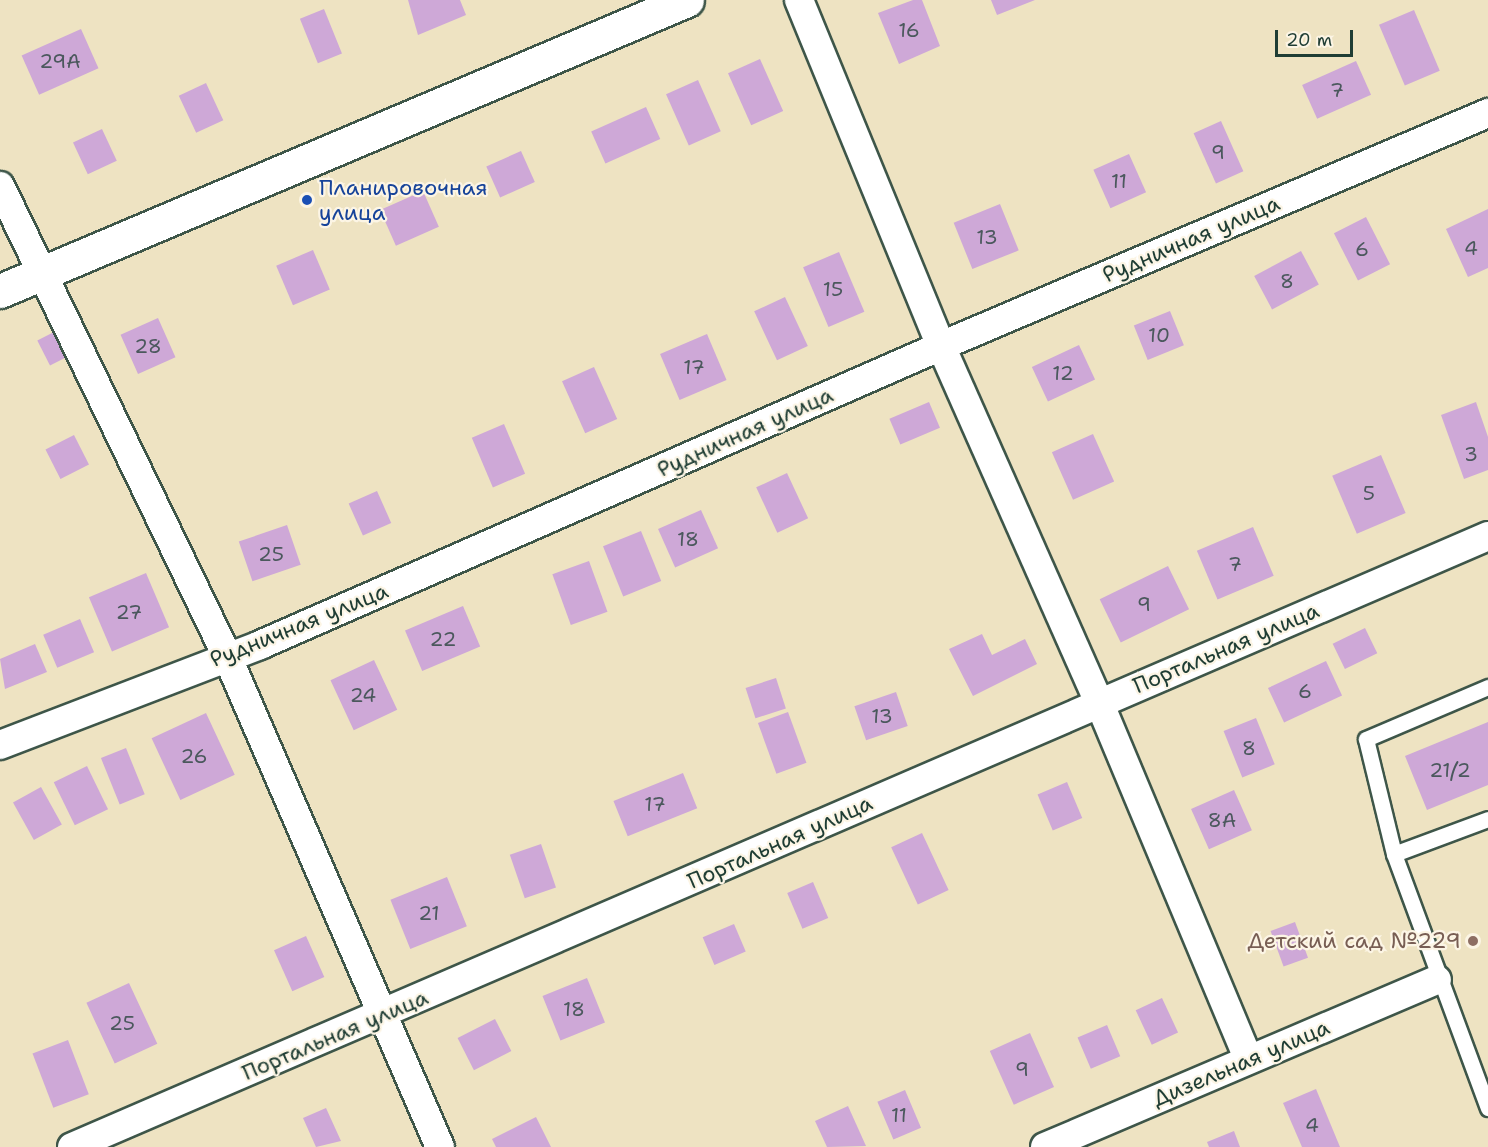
<!DOCTYPE html>
<meta charset="utf-8">
<style>
body{margin:0}
#map{position:relative;width:1488px;height:1147px;overflow:hidden;background:#eee3c2;font-family:"Shantell Sans",sans-serif}
div>[style]{position:absolute}
[style*='--x']{left:calc(var(--x)*1px);top:calc(var(--y)*1px);width:calc(var(--w)*1px);rotate:calc(var(--a)*1deg)}
.building>*{inset:0;background:#cea8d7;transform-origin:0 0}
.roads{filter:drop-shadow(2px 0 #3e5649) drop-shadow(-2px 0 #3e5649) drop-shadow(0 2px #3e5649) drop-shadow(0 -2px #3e5649)}
.service>*{height:15px;margin:-7.5px;padding:0 7.5px;transform-origin:7.5px;border-radius:7.5px;background:#fff}
.minor>*{height:28px;margin:-14px;padding:0 14px;transform-origin:14px;border-radius:14px;background:#fff}
.secondary>*{height:33px;margin:-16.5px;padding:0 16.5px;transform-origin:16.5px;border-radius:16.5px;background:#fff}
.dots>*{width:16px;height:16px;translate:-50% -50%;box-sizing:border-box;border:3px solid #fcf5e5;border-radius:50%}
span{translate:-50% -50%;white-space:nowrap;text-align:center;line-height:1.15;-webkit-text-stroke:4.5px #fcf5e5;paint-order:stroke}
.number-label{font-size:20px;color:#4b585d}
.number-label span{-webkit-text-stroke-width:0}
.transit-label{font-size:22px;color:#164399}
.left{translate:0 -50%;text-align:left}
.street-label{font-size:22px;color:#1f3d34}
.education-label{font-size:22px;color:#785e54}
.right{translate:-100% -50%;text-align:right}
.scale{position:absolute;left:1275px;top:30px;width:78px;height:27px;box-sizing:border-box;border:3px solid #1f3d34;border-top:0;padding-left:8px;font-size:18px;line-height:21px;white-space:nowrap;color:#1f3d34;-webkit-text-stroke:4px #fcf5e5;paint-order:stroke}
</style>
<div id="map">
<div class="building">
<div style="clip-path:polygon(408px 0,460px 0,466px 15px,418px 35px)"></div>
<div style="clip-path:polygon(913px 0,922px 0,940px 46px,899px 64px,878px 13px)"></div>
<div style="clip-path:polygon(991px 0,1035px 0,997px 15px)"></div>
<div style="left:324px;top:9px;width:48px;height:26px;rotate:68deg"></div>
<div style="left:1414px;top:10px;width:66px;height:38px;rotate:67deg"></div>
<div style="left:81px;top:29px;width:43px;height:65px;rotate:66deg"></div>
<div style="left:760px;top:59px;width:57px;height:35px;rotate:66deg"></div>
<div style="left:1356px;top:61px;width:37px;height:59px;rotate:66deg"></div>
<div style="left:698px;top:80px;width:56px;height:35px;rotate:66deg"></div>
<div style="left:206px;top:83px;width:41px;height:30px;rotate:65deg"></div>
<div style="left:646px;top:107px;width:35px;height:60px;rotate:66deg"></div>
<div style="left:1221px;top:121px;width:55px;height:30px;rotate:66deg"></div>
<div style="left:102px;top:129px;width:35px;height:32px;rotate:65deg"></div>
<div style="left:521px;top:151px;width:34px;height:38px;rotate:66deg"></div>
<div style="left:1129px;top:154px;width:42px;height:39px;rotate:66deg"></div>
<div style="left:423px;top:191px;width:39px;height:47px;rotate:66deg"></div>
<div style="left:1000px;top:204px;width:50px;height:50px;rotate:68deg"></div>
<div style="clip-path:polygon(1488px 209px,1488px 268px,1468px 277px,1446px 229px)"></div>
<div style="left:1366px;top:217px;width:53px;height:36px;rotate:63deg"></div>
<div style="left:313px;top:250px;width:43px;height:40px;rotate:67deg"></div>
<div style="left:1301px;top:251px;width:38px;height:53px;rotate:62deg"></div>
<div style="left:839px;top:252px;width:65px;height:39px;rotate:67deg"></div>
<div style="left:785px;top:297px;width:54px;height:34px;rotate:65deg"></div>
<div style="left:1170px;top:311px;width:37px;height:39px;rotate:68deg"></div>
<div style="left:158px;top:318px;width:43px;height:41px;rotate:66deg"></div>
<div style="left:56px;top:331px;width:28px;height:21px;rotate:63deg"></div>
<div style="left:707px;top:334px;width:50px;height:51px;rotate:67deg"></div>
<div style="left:1079px;top:345px;width:38px;height:52px;rotate:65deg"></div>
<div style="left:594px;top:367px;width:57px;height:35px;rotate:66deg"></div>
<div style="left:929px;top:402px;width:28px;height:43px;rotate:67deg"></div>
<div style="clip-path:polygon(1476px 402px,1488px 437px,1488px 470px,1464px 479px,1441px 415px)"></div>
<div style="left:504px;top:424px;width:54px;height:35px;rotate:67deg"></div>
<div style="left:1093px;top:434px;width:52px;height:45px;rotate:66deg"></div>
<div style="left:74px;top:435px;width:33px;height:32px;rotate:63deg"></div>
<div style="left:1381px;top:455px;width:63px;height:53px;rotate:67deg"></div>
<div style="left:787px;top:473px;width:50px;height:34px;rotate:65deg"></div>
<div style="left:377px;top:491px;width:35px;height:31px;rotate:66deg"></div>
<div style="left:701px;top:510px;width:42px;height:47px;rotate:66deg"></div>
<div style="left:287px;top:525px;width:42px;height:51px;rotate:71deg"></div>
<div style="left:1253px;top:527px;width:53px;height:61px;rotate:67deg"></div>
<div style="left:641px;top:531px;width:54px;height:41px;rotate:68deg"></div>
<div style="left:589px;top:561px;width:54px;height:39px;rotate:70deg"></div>
<div style="left:1168px;top:566px;width:48px;height:76px;rotate:64deg"></div>
<div style="left:146px;top:573px;width:59px;height:62px;rotate:67deg"></div>
<div style="left:463px;top:606px;width:44px;height:63px;rotate:67deg"></div>
<div style="left:80px;top:619px;width:36px;height:40px;rotate:67deg"></div>
<div style="left:1365px;top:628px;width:28px;height:36px;rotate:64deg"></div>
<div style="clip-path:polygon(982px 634px,992px 655px,1025px 639px,1037px 664px,973px 696px,949px 649px)"></div>
<div style="clip-path:polygon(35px 644px,47px 672px,5px 689px,0 659px)"></div>
<div style="left:374px;top:660px;width:55px;height:48px;rotate:65deg"></div>
<div style="left:1326px;top:661px;width:38px;height:64px;rotate:65deg"></div>
<div style="left:776px;top:678px;width:32px;height:32px;rotate:72deg"></div>
<div style="left:896px;top:692px;width:36px;height:44px;rotate:71deg"></div>
<div style="left:788px;top:712px;width:54px;height:32px;rotate:70deg"></div>
<div style="left:206px;top:713px;width:68px;height:60px;rotate:65deg"></div>
<div style="left:1256px;top:718px;width:50px;height:35px;rotate:68deg"></div>
<div style="clip-path:polygon(1488px 722px,1488px 785px,1427px 810px,1405px 756px)"></div>
<div style="left:126px;top:748px;width:50px;height:27px;rotate:68deg"></div>
<div style="left:87px;top:766px;width:48px;height:37px;rotate:64deg"></div>
<div style="left:683px;top:773px;width:38px;height:75px;rotate:68deg"></div>
<div style="left:1067px;top:782px;width:39px;height:32px;rotate:67deg"></div>
<div style="left:41px;top:787px;width:43px;height:32px;rotate:61deg"></div>
<div style="left:1234px;top:790px;width:44px;height:47px;rotate:66deg"></div>
<div style="left:922px;top:833px;width:63px;height:34px;rotate:65deg"></div>
<div style="left:541px;top:844px;width:46px;height:33px;rotate:71deg"></div>
<div style="left:447px;top:877px;width:53px;height:61px;rotate:68deg"></div>
<div style="left:813px;top:882px;width:39px;height:28px;rotate:67deg"></div>
<div style="left:1295px;top:922px;width:38px;height:26px;rotate:70deg"></div>
<div style="left:734px;top:924px;width:30px;height:34px;rotate:67deg"></div>
<div style="left:306px;top:936px;width:45px;height:35px;rotate:66deg"></div>
<div style="left:587px;top:978px;width:48px;height:48px;rotate:68deg"></div>
<div style="left:129px;top:983px;width:67px;height:47px;rotate:65deg"></div>
<div style="left:1162px;top:998px;width:38px;height:29px;rotate:65deg"></div>
<div style="left:495px;top:1019px;width:36px;height:42px;rotate:63deg"></div>
<div style="left:1107px;top:1025px;width:34px;height:32px;rotate:67deg"></div>
<div style="left:1030px;top:1033px;width:59px;height:44px;rotate:66deg"></div>
<div style="left:68px;top:1040px;width:58px;height:38px;rotate:69deg"></div>
<div style="clip-path:polygon(1316px 1089px,1340px 1147px,1302px 1147px,1283px 1103px)"></div>
<div style="left:905px;top:1090px;width:41px;height:30px;rotate:67deg"></div>
<div style="clip-path:polygon(848px 1106px,866px 1146px,827px 1147px,815px 1121px)"></div>
<div style="clip-path:polygon(326px 1108px,341px 1141px,316px 1147px,303px 1118px)"></div>
<div style="clip-path:polygon(536px 1117px,551px 1147px,496px 1147px,492px 1139px)"></div>
<div style="clip-path:polygon(1234px 1131px,1240px 1147px,1209px 1147px,1207px 1142px)"></div>
</div>
<div class="roads">
<div class="service">
<div style="--x:1488;--y:819;--w:100;--a:159.6"></div>
<div style="--x:1394;--y:854;--w:271;--a:69.7"></div>
<div style="--x:1394;--y:854;--w:118;--a:-103.7"></div>
<div style="--x:1366;--y:739;--w:133;--a:-23.1"></div>
</div>
<div class="minor">
<div style="--x:799;--y:0;--w:374;--a:67.7"></div>
<div style="--x:941;--y:346;--w:389;--a:66.1"></div>
<div style="--x:1099;--y:702;--w:387;--a:67.3"></div>
<div style="--x:0;--y:186;--w:522;--a:64.22"></div>
<div style="--x:227;--y:656;--w:535;--a:66.55"></div>
<div style="--x:0;--y:745;--w:279;--a:-21"></div>
<div style="--x:260;--y:645;--w:744;--a:-23.7"></div>
<div style="--x:941;--y:346;--w:595;--a:-23.07"></div>
<div style="--x:72;--y:1147;--w:1542;--a:-23.34"></div>
<div style="--x:1045;--y:1147;--w:426;--a:-23.1"></div>
</div>
<div class="secondary">
<div style="--x:0;--y:291;--w:746;--a:-22.96"></div>
</div>
</div>
<div class="dots">
<div style="left:307px;top:200px;background:#1a4fb4"></div>
<div style="left:1473px;top:941px;background:#8d6e63"></div>
</div>
<div class="number-label">
<span style="left:909px;top:30px">16</span>
<span style="left:60px;top:61px">29А</span>
<span style="left:1337px;top:90px">7</span>
<span style="left:1218px;top:152px">9</span>
<span style="left:1119px;top:181px">11</span>
<span style="left:987px;top:237px">13</span>
<span style="left:1471px;top:248px">4</span>
<span style="left:1362px;top:249px">6</span>
<span style="left:1287px;top:281px">8</span>
<span style="left:833px;top:289px">15</span>
<span style="left:1159px;top:335px">10</span>
<span style="left:148px;top:346px">28</span>
<span style="left:694px;top:367px">17</span>
<span style="left:1063px;top:373px">12</span>
<span style="left:1471px;top:454px">3</span>
<span style="left:1369px;top:493px">5</span>
<span style="left:688px;top:539px">18</span>
<span style="left:271px;top:554px">25</span>
<span style="left:1235px;top:564px">7</span>
<span style="left:1144px;top:604px">9</span>
<span style="left:129px;top:612px">27</span>
<span style="left:443px;top:639px">22</span>
<span style="left:1305px;top:691px">6</span>
<span style="left:363px;top:695px">24</span>
<span style="left:882px;top:716px">13</span>
<span style="left:1249px;top:748px">8</span>
<span style="left:194px;top:756px">26</span>
<span style="left:1450px;top:770px">21/2</span>
<span style="left:655px;top:804px">17</span>
<span style="left:1222px;top:820px">8А</span>
<span style="left:429px;top:913px">21</span>
<span style="left:574px;top:1009px">18</span>
<span style="left:122px;top:1023px">25</span>
<span style="left:1022px;top:1069px">9</span>
<span style="left:899px;top:1115px">11</span>
<span style="left:1312px;top:1125px">4</span>
</div>
<div class="transit-label">
<span class="left" style="left:319px;top:200px">Планировочная<br>улица</span>
</div>
<div class="street-label">
<span style="left:1191px;top:239px;rotate:-23deg">Рудничная улица</span>
<span style="left:745px;top:432px;rotate:-24deg">Рудничная улица</span>
<span style="left:299px;top:625px;rotate:-22deg">Рудничная улица</span>
<span style="left:1226px;top:648px;rotate:-23deg">Портальная улица</span>
<span style="left:780px;top:842px;rotate:-24deg">Портальная улица</span>
<span style="left:335px;top:1035px;rotate:-23deg">Портальная улица</span>
<span style="left:1241px;top:1063px;rotate:-23deg">Дизельная улица</span>
</div>
<div class="education-label">
<span class="right" style="left:1461px;top:941px">Детский сад №229</span>
</div>
<div class="scale">20 m</div>
</div>
